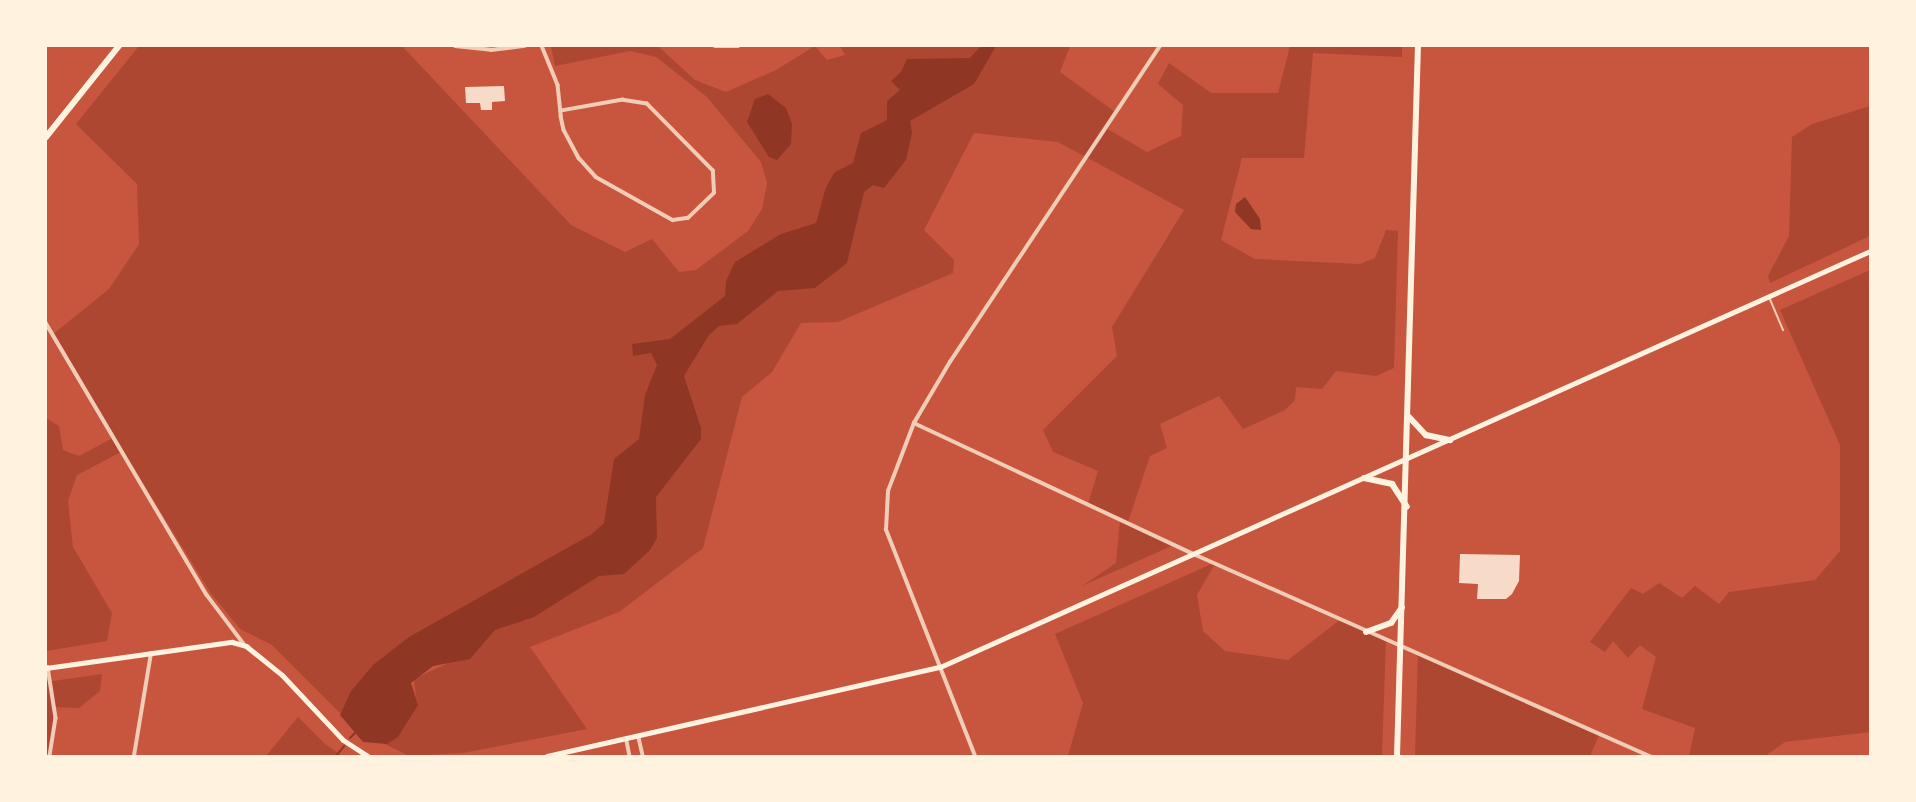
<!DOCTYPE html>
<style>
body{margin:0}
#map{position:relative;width:1916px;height:802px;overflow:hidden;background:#c8553d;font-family:"Source Sans 3",sans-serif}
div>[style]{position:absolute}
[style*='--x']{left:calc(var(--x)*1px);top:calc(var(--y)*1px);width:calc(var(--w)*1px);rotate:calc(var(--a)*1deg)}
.green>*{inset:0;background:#ae4732}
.water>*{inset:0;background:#8f3625}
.stream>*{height:2px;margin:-1px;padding:0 1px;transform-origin:1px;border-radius:1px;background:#8f3625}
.building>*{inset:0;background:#f7dbc8}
.service>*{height:2px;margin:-1px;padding:0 1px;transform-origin:1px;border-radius:1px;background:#f1ccb7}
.minor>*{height:3.5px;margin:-1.75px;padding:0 1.75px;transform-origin:1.75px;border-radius:1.75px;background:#f1ccb7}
.secondary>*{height:5px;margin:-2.5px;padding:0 2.5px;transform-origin:2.5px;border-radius:2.5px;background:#fff3e0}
.primary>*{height:6px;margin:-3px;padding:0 3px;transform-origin:3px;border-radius:3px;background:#fff3e0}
span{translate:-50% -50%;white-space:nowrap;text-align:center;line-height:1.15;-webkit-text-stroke:7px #fff3e0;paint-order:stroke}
.frame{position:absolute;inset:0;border:47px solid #fff3e0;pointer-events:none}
</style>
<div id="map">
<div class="green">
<div style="clip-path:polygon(139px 46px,402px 46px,571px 225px,625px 252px,652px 239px,679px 272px,696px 270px,748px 231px,762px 209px,767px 183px,761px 162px,707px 97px,656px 57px,630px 51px,555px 66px,551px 46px,658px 46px,695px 80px,726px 92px,776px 70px,815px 46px,827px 60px,845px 55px,840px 46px,1070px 46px,1060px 72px,1115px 112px,1106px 128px,1147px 152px,1181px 136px,1183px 105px,1158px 84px,1169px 63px,1211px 93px,1278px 93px,1290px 46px,1402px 46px,1402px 57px,1313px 53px,1304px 158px,1242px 158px,1221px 240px,1255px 259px,1360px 264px,1375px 258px,1386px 230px,1398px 231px,1394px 368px,1376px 376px,1336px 371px,1322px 389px,1296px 387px,1295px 400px,1285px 410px,1243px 429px,1219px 396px,1160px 424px,1167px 448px,1150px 456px,1128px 522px,1176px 544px,1082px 586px,1116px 563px,1120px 519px,1088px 504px,1098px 471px,1053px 452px,1043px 430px,1117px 356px,1112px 327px,1184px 210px,1058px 142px,974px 133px,924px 230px,954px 260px,953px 273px,838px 322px,801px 323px,772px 372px,742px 397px,703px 548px,619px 612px,530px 647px,587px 729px,463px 753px,409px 756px,377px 740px,417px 707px,414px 679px,478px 649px,409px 638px,341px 714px,272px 645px,240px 629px,210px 592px,123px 451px,77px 475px,68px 501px,73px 547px,112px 613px,107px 641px,46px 651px,46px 418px,59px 426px,63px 450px,79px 456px,115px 437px,52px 335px,109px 289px,139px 244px,137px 184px,76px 124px)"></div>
<div style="clip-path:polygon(1870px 106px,1870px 236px,1770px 283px,1768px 276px,1789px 236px,1792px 137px,1812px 124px)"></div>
<div style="clip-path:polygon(1870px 270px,1870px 732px,1785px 742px,1765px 756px,1689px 756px,1695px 728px,1642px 709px,1656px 657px,1640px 645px,1628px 658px,1613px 641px,1605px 652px,1590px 642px,1631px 588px,1643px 594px,1659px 583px,1682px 598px,1695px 586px,1719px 604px,1729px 592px,1815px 580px,1840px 551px,1840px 445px,1780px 310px)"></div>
<div style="clip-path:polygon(1216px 562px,1197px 595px,1203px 631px,1225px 651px,1288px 660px,1341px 619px,1386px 639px,1382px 756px,1068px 756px,1083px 703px,1055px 634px)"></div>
<div style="clip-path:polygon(1418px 653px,1599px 735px,1590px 756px,1415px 756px)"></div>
<div style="clip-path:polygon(102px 674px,100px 691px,79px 708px,55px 707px,50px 755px,46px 755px,46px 682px)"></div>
<div style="clip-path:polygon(298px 717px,325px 744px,342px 756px,266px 756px)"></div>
</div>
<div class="water">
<div style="clip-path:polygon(981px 46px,996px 46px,974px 84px,910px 121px,912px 133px,906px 160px,884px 188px,873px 185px,864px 192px,847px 263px,815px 288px,778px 291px,737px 324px,719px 326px,709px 335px,684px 376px,701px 428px,701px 439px,656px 497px,657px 538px,650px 550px,624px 574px,599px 576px,534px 617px,495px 630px,470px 659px,433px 666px,411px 683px,418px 705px,398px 737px,387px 744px,363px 742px,340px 715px,351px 691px,373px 665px,409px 637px,592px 534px,604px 523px,614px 459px,639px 439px,645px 395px,657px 365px,651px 353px,633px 356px,632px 344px,670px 339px,725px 296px,726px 281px,735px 262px,781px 234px,816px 223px,826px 187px,835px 172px,853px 163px,861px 133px,887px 120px,887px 101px,900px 90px,891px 81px,901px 72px,907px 59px,970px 58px)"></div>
<div style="clip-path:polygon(768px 94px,786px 108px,792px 124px,791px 144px,777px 160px,769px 157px,747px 122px,755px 99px)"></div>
<div style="clip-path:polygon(1245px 197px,1260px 219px,1261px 230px,1251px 229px,1235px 212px,1236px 204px)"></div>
</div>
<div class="stream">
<div style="--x:350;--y:738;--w:7;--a:-45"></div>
<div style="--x:336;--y:756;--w:13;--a:-51"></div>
</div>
<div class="building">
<div style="clip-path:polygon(504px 86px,505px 101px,492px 102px,492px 110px,481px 110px,480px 103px,466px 103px,465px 87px)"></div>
<div style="clip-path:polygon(1460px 554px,1520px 555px,1519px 581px,1512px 594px,1506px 599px,1477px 599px,1478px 584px,1459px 583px)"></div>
</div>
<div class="service">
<div style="--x:1769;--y:297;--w:36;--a:67"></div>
</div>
<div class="minor">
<div style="--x:455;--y:46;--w:36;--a:6"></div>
<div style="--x:491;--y:50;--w:34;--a:-7"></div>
<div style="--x:542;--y:46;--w:42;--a:67.7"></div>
<div style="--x:558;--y:85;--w:31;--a:84"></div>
<div style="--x:561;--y:116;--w:14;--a:78"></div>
<div style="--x:564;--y:130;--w:32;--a:62"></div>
<div style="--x:579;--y:158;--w:25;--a:48"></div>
<div style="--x:596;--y:177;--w:88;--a:29.2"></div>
<div style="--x:673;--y:220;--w:15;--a:-8"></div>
<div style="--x:688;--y:218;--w:36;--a:-44"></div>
<div style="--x:714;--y:193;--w:22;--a:-93"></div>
<div style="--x:713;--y:171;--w:94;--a:-134.6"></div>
<div style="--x:647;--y:104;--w:24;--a:-171"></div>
<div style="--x:623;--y:100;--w:63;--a:169.9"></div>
<div style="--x:715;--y:46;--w:23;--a:0"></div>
<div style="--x:46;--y:323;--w:316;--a:59.4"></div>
<div style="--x:207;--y:595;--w:61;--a:52.9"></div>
<div style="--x:914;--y:423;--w:311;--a:25.1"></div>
<div style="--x:1196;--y:555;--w:497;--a:23.9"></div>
<div style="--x:48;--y:667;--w:52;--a:81.1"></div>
<div style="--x:56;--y:718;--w:38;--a:99"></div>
<div style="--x:639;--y:738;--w:18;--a:77"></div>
<div style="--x:627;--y:741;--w:15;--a:79"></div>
<div style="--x:134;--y:756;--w:104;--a:-80.6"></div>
<div style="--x:975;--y:756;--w:243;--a:-111.5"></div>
<div style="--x:886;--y:530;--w:39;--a:-87"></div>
<div style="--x:888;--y:491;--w:73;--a:-69.1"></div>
<div style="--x:914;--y:423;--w:71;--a:-59.5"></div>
<div style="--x:950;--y:362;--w:379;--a:-56.4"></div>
</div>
<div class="secondary">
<div style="--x:46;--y:668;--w:188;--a:-8"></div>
<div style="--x:232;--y:642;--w:15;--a:16"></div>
<div style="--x:246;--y:646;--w:46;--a:38.9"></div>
<div style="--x:282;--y:675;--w:89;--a:46.8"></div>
<div style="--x:343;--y:740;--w:30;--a:33"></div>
<div style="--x:547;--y:756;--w:403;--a:-12.8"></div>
<div style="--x:940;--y:667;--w:1019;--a:-24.1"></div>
</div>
<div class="primary">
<div style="--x:46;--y:137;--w:117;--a:-51.3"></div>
<div style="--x:1409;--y:417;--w:25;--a:47"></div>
<div style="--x:1426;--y:435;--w:25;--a:12"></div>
<div style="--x:1364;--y:478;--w:29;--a:12"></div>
<div style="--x:1392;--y:484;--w:27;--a:57"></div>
<div style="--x:1366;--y:632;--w:27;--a:-20"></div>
<div style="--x:1391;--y:623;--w:19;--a:-55"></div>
<div style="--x:1397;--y:756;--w:710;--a:-88.31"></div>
</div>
<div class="frame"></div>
</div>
